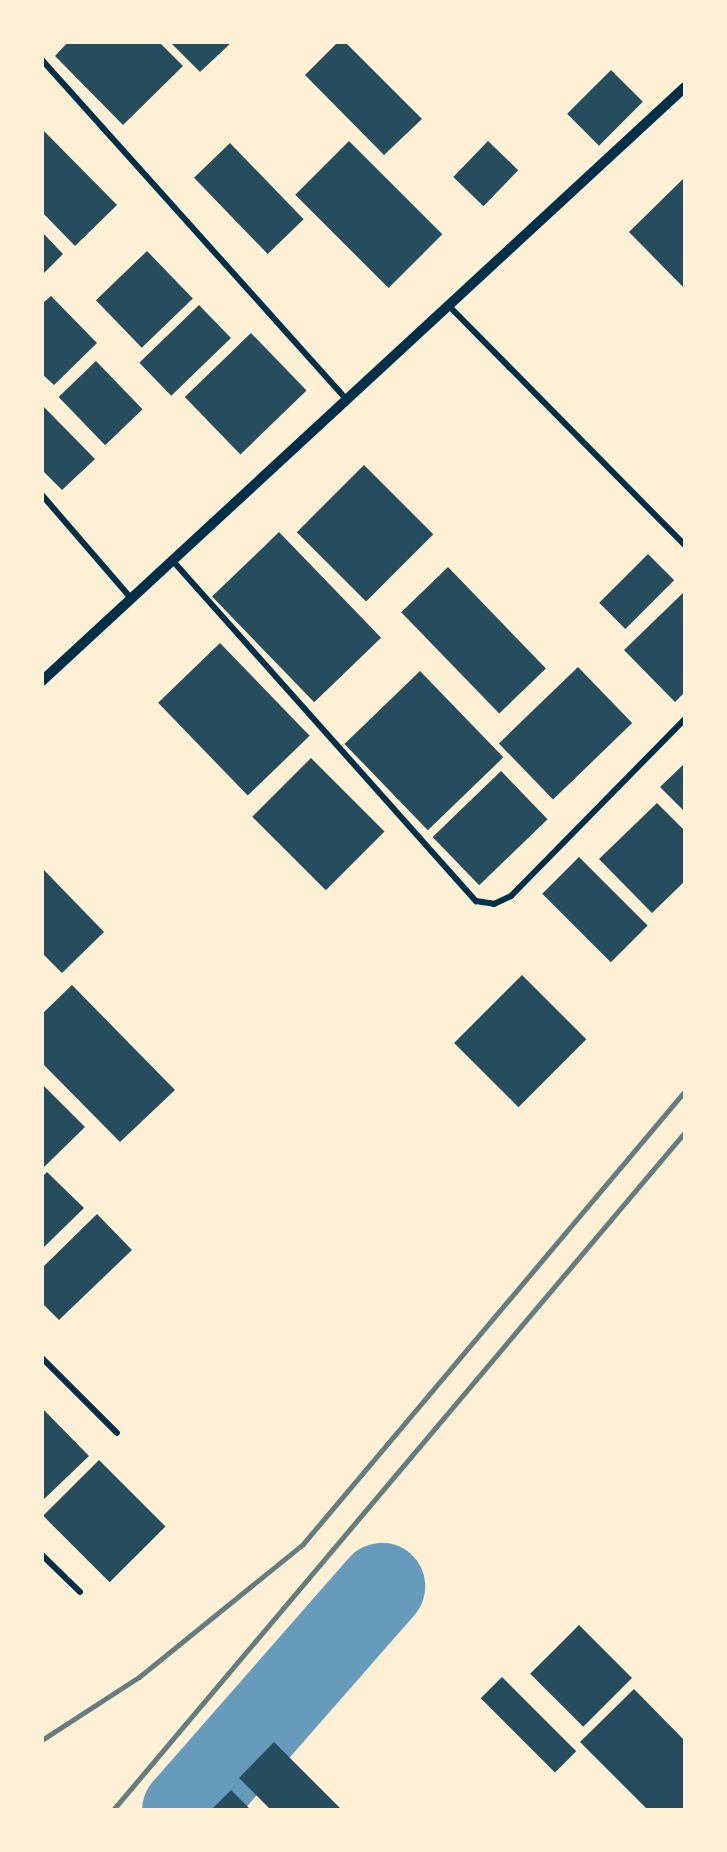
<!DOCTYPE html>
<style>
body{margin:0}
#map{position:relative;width:727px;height:1852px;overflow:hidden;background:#fdf0d5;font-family:"Sofia Sans Condensed",sans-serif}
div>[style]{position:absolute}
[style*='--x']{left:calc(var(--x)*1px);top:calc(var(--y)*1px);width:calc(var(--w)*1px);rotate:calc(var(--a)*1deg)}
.river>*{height:87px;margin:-43.5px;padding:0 43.5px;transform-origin:43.5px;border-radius:43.5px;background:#669bbc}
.building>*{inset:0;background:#264d5e;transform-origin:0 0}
.minor>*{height:6px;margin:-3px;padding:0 3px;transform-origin:3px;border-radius:3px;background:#003049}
.tertiary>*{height:10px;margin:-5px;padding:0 5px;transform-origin:5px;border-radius:5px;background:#003049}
.rail>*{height:4.5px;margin:-2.25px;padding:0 2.25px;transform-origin:2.25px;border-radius:2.25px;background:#657d81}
span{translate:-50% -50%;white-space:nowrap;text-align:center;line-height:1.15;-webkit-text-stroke:5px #fdf0d5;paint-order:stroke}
.frame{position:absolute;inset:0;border:44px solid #fdf0d5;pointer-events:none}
</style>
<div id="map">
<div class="river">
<div style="--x:185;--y:1810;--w:298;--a:-48.8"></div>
</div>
<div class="building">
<div style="clip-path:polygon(68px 42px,159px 42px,183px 66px,123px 125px,55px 56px)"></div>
<div style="clip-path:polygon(170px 42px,232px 42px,200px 72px)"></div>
<div style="clip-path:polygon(338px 42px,345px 42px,422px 119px,384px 155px,305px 75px)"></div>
<div style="left:611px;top:70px;width:45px;height:62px;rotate:45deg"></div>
<div style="clip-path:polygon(42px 129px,117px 205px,75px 246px,42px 212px)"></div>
<div style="left:349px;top:141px;width:132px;height:76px;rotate:45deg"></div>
<div style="left:488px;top:141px;width:42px;height:50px;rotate:44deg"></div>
<div style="left:230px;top:143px;width:106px;height:50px;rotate:46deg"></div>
<div style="clip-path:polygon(685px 177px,685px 289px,629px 232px)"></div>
<div style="clip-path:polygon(42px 232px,63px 254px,42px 275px)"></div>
<div style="left:147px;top:251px;width:66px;height:71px;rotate:46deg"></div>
<div style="clip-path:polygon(51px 296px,97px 343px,54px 385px,42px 374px,42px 304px)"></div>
<div style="left:199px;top:305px;width:46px;height:83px;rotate:46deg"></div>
<div style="left:251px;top:333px;width:80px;height:92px;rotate:46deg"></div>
<div style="left:96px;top:361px;width:67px;height:52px;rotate:46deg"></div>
<div style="clip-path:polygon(42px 405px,95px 459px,62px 490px,42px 470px)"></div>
<div style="left:364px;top:465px;width:98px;height:95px;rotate:45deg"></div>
<div style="left:279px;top:532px;width:147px;height:93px;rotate:46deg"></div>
<div style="left:648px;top:554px;width:37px;height:69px;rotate:45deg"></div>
<div style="left:448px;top:567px;width:141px;height:65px;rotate:46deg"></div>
<div style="clip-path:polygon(685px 591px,685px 692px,675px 702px,624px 650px)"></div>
<div style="left:220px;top:643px;width:129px;height:86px;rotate:46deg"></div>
<div style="left:578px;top:667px;width:78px;height:110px;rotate:46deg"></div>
<div style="left:420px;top:671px;width:120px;height:105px;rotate:46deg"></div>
<div style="left:311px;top:758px;width:104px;height:83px;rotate:45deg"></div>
<div style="clip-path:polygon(685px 763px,685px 812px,660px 787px)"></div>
<div style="left:501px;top:771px;width:67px;height:95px;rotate:46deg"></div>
<div style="clip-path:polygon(657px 803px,685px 831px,685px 881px,652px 913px,599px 859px)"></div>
<div style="left:579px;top:857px;width:97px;height:52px;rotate:45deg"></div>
<div style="clip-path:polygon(42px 868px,104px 932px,62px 973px,42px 953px)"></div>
<div style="left:522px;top:975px;width:91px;height:96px;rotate:45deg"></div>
<div style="clip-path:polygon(72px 985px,175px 1090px,120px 1142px,42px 1063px,42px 1014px)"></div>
<div style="clip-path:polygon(42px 1084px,85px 1127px,42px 1169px)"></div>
<div style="clip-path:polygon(47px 1172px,84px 1208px,42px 1249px,42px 1177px)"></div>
<div style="clip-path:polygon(97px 1214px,132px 1250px,59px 1320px,42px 1303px,42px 1268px)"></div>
<div style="clip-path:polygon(42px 1408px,89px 1456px,42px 1501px)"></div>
<div style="left:99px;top:1460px;width:94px;height:79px;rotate:45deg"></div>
<div style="left:579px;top:1625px;width:75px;height:69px;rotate:45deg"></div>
<div style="left:502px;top:1677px;width:105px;height:30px;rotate:45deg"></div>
<div style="clip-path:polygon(634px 1689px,685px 1741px,685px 1810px,648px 1810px,580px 1742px)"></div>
<div style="clip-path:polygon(274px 1742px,342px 1810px,271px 1810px,239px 1778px)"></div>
<div style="clip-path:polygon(231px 1790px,251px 1810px,211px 1810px)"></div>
</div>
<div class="minor">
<div style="--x:42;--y:60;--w:455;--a:48.1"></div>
<div style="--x:448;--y:305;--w:337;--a:45.4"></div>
<div style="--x:42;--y:495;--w:136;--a:49.2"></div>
<div style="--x:172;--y:560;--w:457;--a:48.3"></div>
<div style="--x:476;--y:901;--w:18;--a:9"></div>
<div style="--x:494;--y:904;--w:19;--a:-25"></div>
<div style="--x:511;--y:896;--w:248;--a:-45.5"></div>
<div style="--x:42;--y:1358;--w:106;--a:45"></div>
<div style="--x:42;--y:1555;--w:53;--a:44.2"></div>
</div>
<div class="tertiary">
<div style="--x:42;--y:681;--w:875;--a:-42.73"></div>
</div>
<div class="rail">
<div style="--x:42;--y:1740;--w:116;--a:-33"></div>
<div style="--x:139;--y:1677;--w:211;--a:-39"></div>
<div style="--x:303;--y:1544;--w:593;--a:-49.86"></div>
<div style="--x:113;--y:1810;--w:887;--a:-49.85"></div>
</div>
<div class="frame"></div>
</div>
